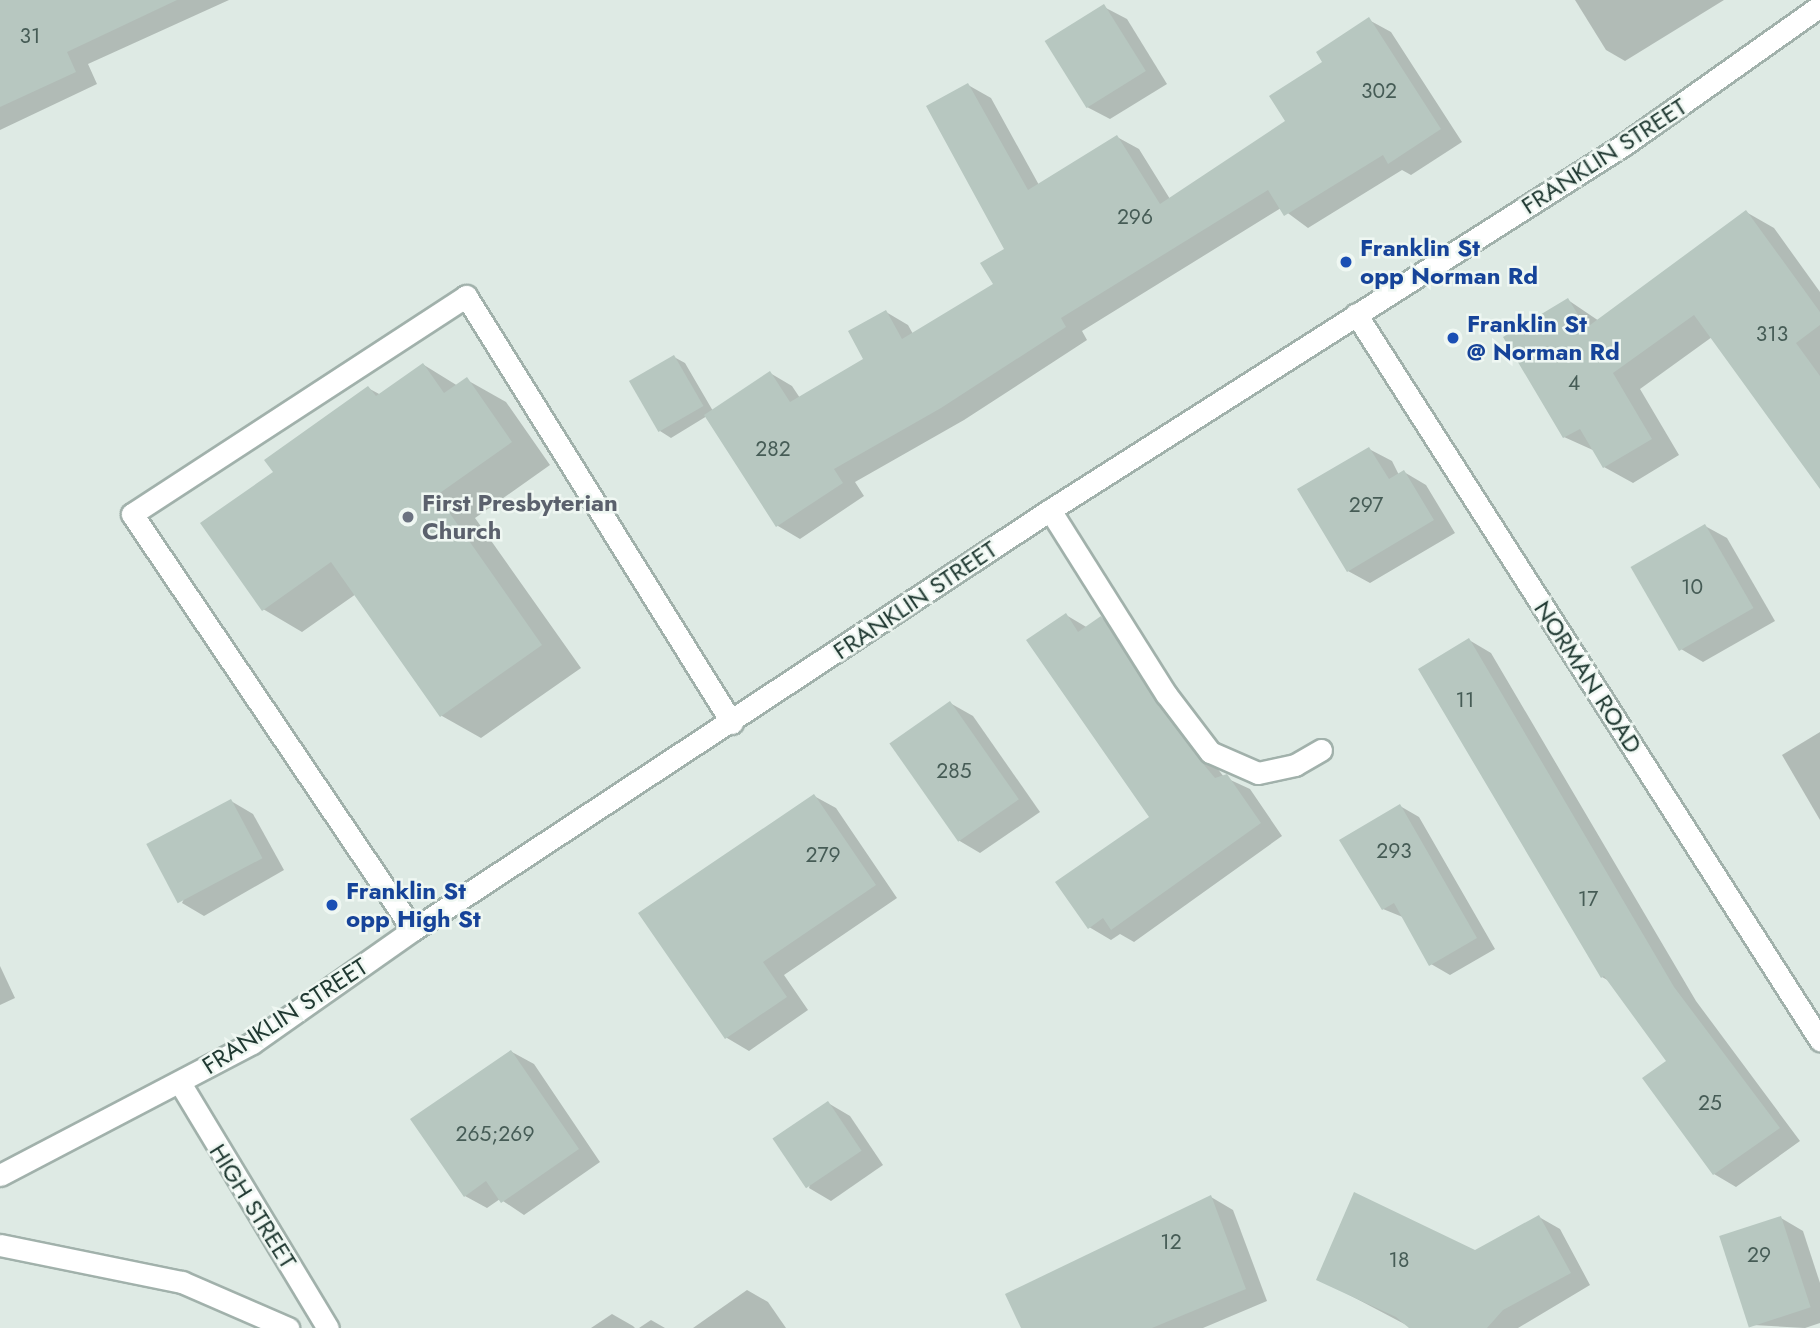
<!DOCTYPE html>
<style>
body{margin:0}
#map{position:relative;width:1820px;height:1328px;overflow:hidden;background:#deeae4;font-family:Jost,sans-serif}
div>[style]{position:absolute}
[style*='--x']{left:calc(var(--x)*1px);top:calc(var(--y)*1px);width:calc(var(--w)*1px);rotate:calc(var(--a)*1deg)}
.shadow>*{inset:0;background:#0003}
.building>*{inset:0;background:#b7c7c0;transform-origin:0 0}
.roads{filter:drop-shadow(2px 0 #a1b1ab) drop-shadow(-2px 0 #a1b1ab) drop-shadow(0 2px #a1b1ab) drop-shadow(0 -2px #a1b1ab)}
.lane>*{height:21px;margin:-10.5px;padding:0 10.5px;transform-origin:10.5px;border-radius:10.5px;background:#fff}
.street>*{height:21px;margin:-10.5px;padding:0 10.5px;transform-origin:10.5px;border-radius:10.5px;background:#fff}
.secondary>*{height:21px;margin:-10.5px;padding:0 10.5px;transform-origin:10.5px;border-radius:10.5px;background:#fff}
.dots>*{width:19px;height:19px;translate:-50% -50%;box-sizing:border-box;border:4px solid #eff7f2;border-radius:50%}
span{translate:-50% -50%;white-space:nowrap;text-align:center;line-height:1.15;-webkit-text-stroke:5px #eff7f2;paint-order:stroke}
.number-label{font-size:21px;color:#465c56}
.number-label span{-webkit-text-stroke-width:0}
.street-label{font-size:24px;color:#203932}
.transit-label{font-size:24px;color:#164399;font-weight:700}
.left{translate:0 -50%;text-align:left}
.worship-label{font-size:24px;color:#5b616d;font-weight:700}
</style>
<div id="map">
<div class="shadow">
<div style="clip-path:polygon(0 0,229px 0,88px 64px,97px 84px,0 130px)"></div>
<div style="clip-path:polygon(1575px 0,1724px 0,1625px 61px,1606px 50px)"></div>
<div style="clip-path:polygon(1104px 7px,1127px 19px,1167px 84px,1110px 119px,1087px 107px)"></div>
<div style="clip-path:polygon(1369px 20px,1391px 32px,1462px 142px,1411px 175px,1402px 170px,1308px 228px,1281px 208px,1082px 331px,1087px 340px,964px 420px,855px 482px,864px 496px,800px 539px,778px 526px,707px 416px,671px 438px,660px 431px,674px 357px,685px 363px,713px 411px,770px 373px,792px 386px,800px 398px,866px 360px,886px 312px,908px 325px,913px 334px,995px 285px,1006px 249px,968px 85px,991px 98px,1039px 185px,1117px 137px,1139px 149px,1170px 199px,1287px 122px,1325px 63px)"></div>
<div style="clip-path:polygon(1746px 212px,1774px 228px,1820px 292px,1820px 468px,1712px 337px,1640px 389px,1679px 455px,1633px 483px,1604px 467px,1595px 451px,1564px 437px,1568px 300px,1599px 321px)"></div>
<div style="clip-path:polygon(424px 365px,458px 386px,467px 380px,506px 402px,550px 465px,475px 518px,581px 668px,481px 738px,442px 716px,356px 594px,302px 632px,263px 609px,275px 472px,368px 388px,381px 395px)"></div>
<div style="clip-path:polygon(1369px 449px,1392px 461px,1399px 475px,1404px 472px,1426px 485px,1455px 533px,1370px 583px,1348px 571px)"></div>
<div style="clip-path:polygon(1705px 526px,1727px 538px,1775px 621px,1703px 662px,1681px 649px)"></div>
<div style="clip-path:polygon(1066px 615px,1088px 628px,1102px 618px,1124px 631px,1177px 716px,1224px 777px,1250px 789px,1282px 836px,1134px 942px,1120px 934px,1111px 940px,1089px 927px,1151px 818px)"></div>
<div style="clip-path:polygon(1469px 640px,1491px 653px,1696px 1001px,1800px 1141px,1736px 1187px,1714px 1174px,1669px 1061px,1611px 982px,1602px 977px)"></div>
<div style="clip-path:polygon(950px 703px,973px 716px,1040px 812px,980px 853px,958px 840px,892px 744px)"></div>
<div style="clip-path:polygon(1820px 732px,1820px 820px,1782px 755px)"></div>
<div style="clip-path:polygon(814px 796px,836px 808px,897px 898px,784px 975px,808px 1010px,749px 1051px,727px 1038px,641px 913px)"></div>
<div style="clip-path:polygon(231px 801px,253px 814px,284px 870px,204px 916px,182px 903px)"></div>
<div style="clip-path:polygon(1400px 806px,1419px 817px,1495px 949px,1450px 975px,1431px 964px,1405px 918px,1383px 909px)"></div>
<div style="clip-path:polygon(0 966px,15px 998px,0 1005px)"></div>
<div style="clip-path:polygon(512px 1052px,534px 1064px,600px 1162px,524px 1215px,500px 1199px,487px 1208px,465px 1196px)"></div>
<div style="clip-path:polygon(828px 1103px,850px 1116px,883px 1165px,831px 1201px,809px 1188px)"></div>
<div style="clip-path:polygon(1211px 1197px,1233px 1210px,1267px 1301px,1203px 1328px,1022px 1328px)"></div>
<div style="clip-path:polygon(1539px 1217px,1560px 1229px,1590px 1285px,1518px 1328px,1412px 1328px,1319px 1279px,1475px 1252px)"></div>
<div style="clip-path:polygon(1781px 1218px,1803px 1231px,1820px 1283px,1820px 1323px,1805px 1328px,1753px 1325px)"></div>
<div style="clip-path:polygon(747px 1290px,768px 1302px,786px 1328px,693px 1328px)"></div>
<div style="clip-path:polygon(612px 1314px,633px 1326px,635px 1328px,591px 1328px)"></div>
<div style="clip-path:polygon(651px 1320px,665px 1328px,639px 1328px)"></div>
</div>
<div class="building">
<div style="clip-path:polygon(0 0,177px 0,67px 52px,76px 72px,0 107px)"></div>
<div style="left:1104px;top:4px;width:79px;height:70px;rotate:58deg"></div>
<div style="clip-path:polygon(1369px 17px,1441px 129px,1388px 164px,1383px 155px,1284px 216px,1268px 190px,1061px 318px,1066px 327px,941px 408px,834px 469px,843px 483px,776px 527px,704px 415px,770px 371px,790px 402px,863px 359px,848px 331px,886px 310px,902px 339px,993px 284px,980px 263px,1004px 249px,926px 106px,968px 83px,1028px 190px,1117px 135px,1160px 204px,1285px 121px,1269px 96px,1322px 62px,1316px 52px)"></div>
<div style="clip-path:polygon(1746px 210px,1820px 312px,1820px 325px,1796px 343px,1820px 376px,1820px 489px,1694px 315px,1613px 373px,1652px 439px,1603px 468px,1580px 429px,1563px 438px,1503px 337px,1568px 298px,1586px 328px)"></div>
<div style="left:674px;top:355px;width:59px;height:52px;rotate:60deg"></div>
<div style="clip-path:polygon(423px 363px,444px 393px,467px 377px,512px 442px,437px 495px,542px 645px,440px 717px,331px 562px,262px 611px,200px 523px,273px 472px,264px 460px,368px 386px,376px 396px)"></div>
<div style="clip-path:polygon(1369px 447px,1389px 479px,1404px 470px,1434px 520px,1347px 572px,1297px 489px)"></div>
<div style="left:1705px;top:524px;width:97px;height:86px;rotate:60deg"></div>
<div style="clip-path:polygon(1066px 613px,1078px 632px,1101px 616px,1155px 701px,1200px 760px,1215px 778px,1227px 774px,1261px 823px,1111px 930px,1103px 918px,1088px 929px,1055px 882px,1149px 817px,1026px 640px)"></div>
<div style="clip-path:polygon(1469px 638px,1674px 987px,1780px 1128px,1713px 1175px,1642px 1078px,1666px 1061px,1604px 976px,1601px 978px,1418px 669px)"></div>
<div style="left:950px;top:701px;width:120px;height:74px;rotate:55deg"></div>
<div style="clip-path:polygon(814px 794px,876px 885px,763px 962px,787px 997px,725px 1039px,638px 913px)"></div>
<div style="left:231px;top:799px;width:67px;height:96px;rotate:62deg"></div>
<div style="clip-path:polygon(1400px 804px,1477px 938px,1429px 966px,1394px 903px,1382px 910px,1339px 840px)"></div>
<div style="clip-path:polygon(511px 1050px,579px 1149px,501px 1203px,486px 1181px,464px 1197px,410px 1119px)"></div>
<div style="left:828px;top:1101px;width:60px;height:67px;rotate:56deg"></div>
<div style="clip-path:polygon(1354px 1192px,1475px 1250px,1539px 1215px,1571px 1273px,1503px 1310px,1487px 1328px,1409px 1328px,1396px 1317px,1316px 1280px)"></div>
<div style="clip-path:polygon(1211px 1195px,1246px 1289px,1152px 1328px,1021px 1328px,1005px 1294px)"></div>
<div style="left:1781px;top:1216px;width:96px;height:65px;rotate:72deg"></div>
</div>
<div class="roads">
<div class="lane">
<div style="--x:1050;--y:510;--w:218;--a:57.8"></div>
<div style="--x:1166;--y:694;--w:73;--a:52.8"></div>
<div style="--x:1210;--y:752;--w:52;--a:23.6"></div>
<div style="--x:1258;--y:773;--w:38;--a:-12"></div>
<div style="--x:1295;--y:765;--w:30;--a:-30"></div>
<div style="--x:413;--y:930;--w:502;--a:-124.04"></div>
<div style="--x:132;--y:514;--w:399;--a:-33.1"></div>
<div style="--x:466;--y:296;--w:503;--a:58.08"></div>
</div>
<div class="street">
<div style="--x:1356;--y:314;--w:862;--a:57.42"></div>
</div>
<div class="secondary">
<div style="--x:180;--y:1083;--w:286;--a:58.9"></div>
<div style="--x:0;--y:1175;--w:284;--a:-27.6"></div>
<div style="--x:252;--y:1043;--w:197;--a:-35.1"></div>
<div style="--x:413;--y:930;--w:763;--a:-33.4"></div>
<div style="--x:1050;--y:510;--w:682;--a:-32.48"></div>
<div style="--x:1625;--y:144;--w:239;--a:-35.3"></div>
<div style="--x:0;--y:1245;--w:186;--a:11.5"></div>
<div style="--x:182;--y:1282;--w:116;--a:23.5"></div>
</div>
</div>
<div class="dots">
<div style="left:1346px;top:262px;background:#1a4fb4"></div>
<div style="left:1453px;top:338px;background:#1a4fb4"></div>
<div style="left:408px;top:517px;background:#6b7280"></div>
<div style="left:332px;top:905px;background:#1a4fb4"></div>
</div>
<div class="number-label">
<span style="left:30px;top:36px">31</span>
<span style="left:1379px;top:91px">302</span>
<span style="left:1135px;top:217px">296</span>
<span style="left:1772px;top:334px">313</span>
<span style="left:1574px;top:383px">4</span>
<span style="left:773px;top:449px">282</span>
<span style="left:1366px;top:505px">297</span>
<span style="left:1692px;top:587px">10</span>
<span style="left:1465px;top:700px">11</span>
<span style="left:954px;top:771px">285</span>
<span style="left:1394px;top:851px">293</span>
<span style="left:823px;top:855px">279</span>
<span style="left:1588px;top:899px">17</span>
<span style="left:1710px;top:1103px">25</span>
<span style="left:495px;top:1134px">265;269</span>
<span style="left:1171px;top:1242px">12</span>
<span style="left:1759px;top:1255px">29</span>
<span style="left:1399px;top:1260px">18</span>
</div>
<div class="street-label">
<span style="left:1604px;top:156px;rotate:-33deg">FRANKLIN STREET</span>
<span style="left:915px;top:600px;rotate:-34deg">FRANKLIN STREET</span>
<span style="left:1588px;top:677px;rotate:57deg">NORMAN ROAD</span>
<span style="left:285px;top:1016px;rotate:-33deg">FRANKLIN STREET</span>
<span style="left:253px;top:1206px;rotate:58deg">HIGH STREET</span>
</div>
<div class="transit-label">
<span class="left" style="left:1360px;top:262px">Franklin St<br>opp Norman Rd</span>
<span class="left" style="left:1467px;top:338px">Franklin St<br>@ Norman Rd</span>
<span class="left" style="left:346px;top:905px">Franklin St<br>opp High St</span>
</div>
<div class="worship-label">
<span class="left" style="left:422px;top:517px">First Presbyterian<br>Church</span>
</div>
</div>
